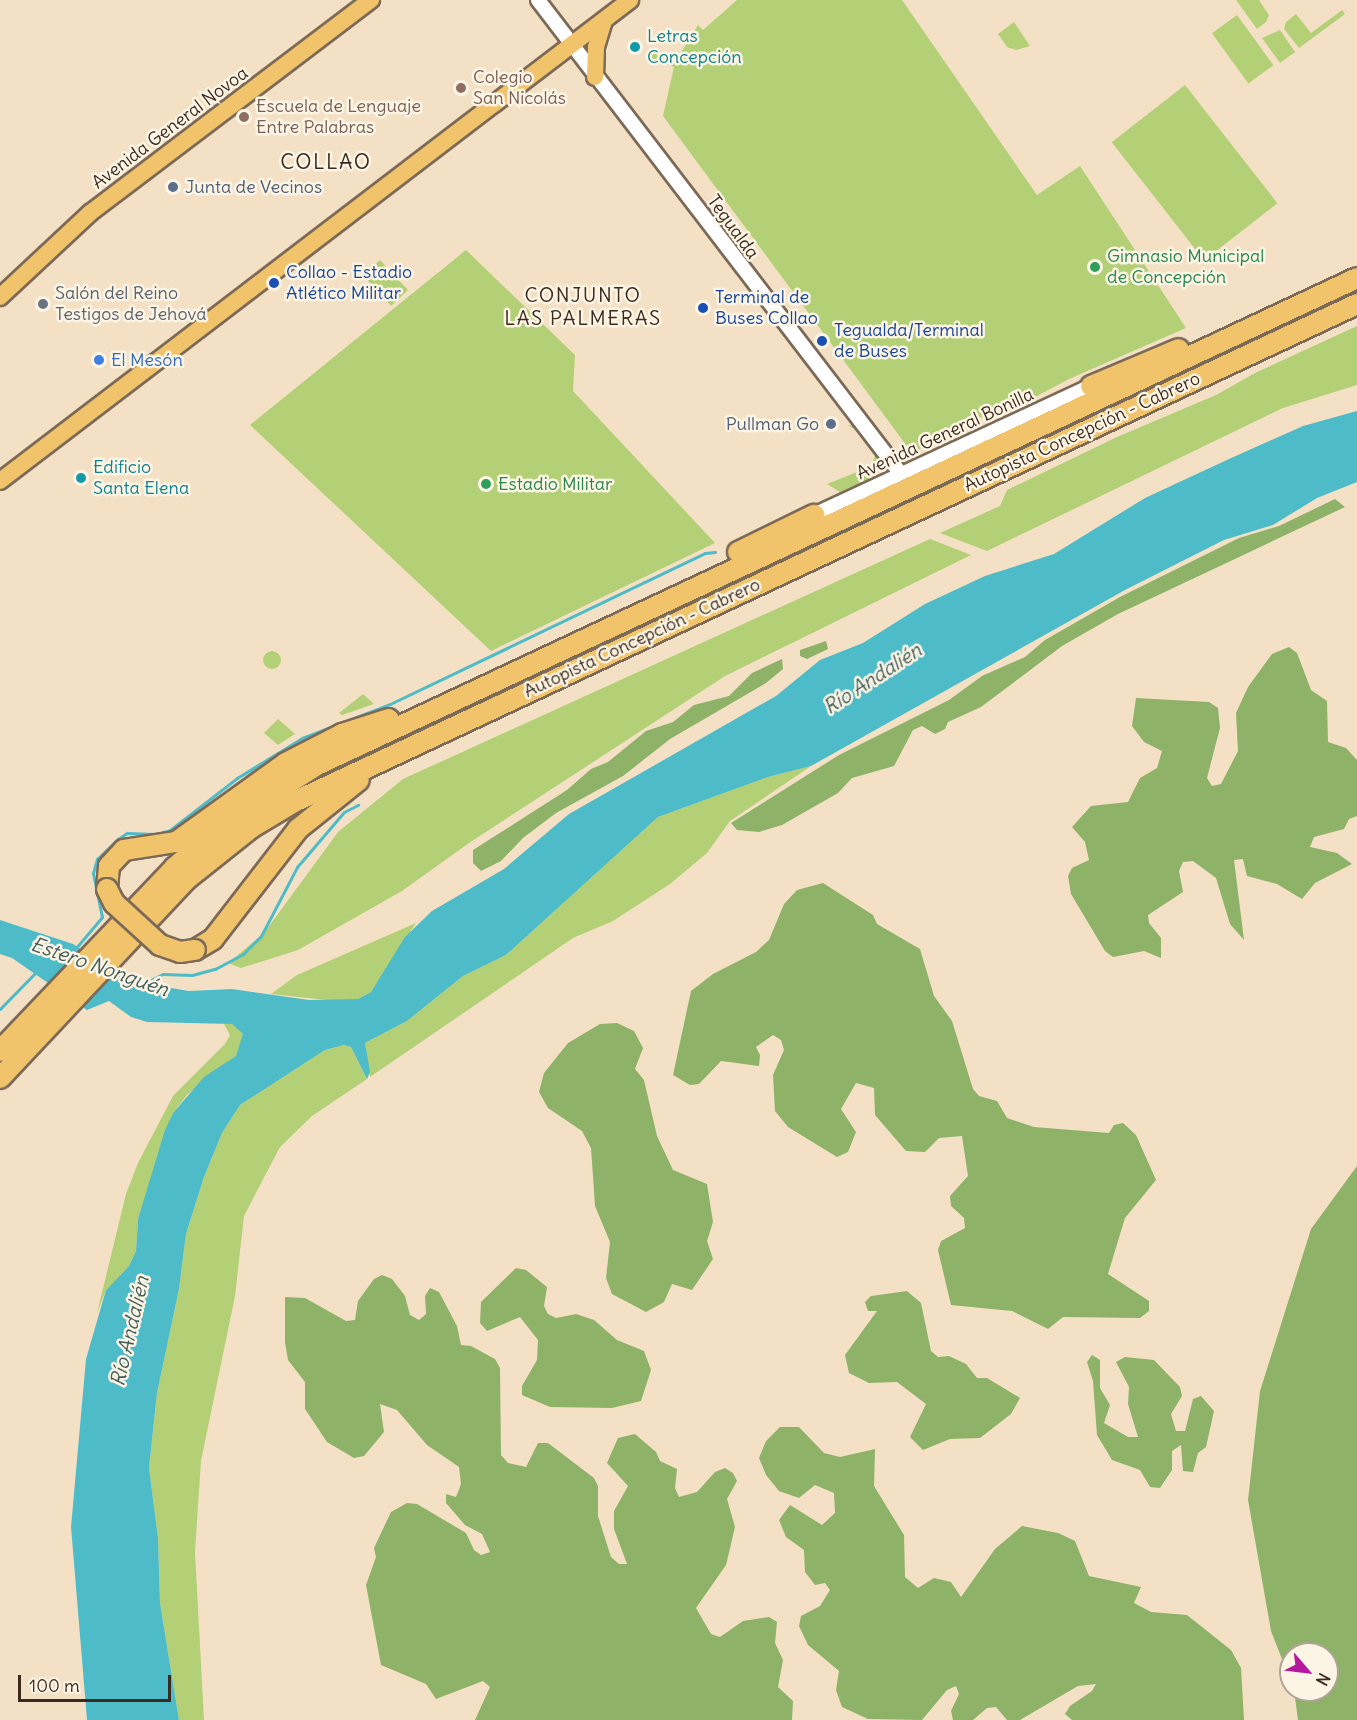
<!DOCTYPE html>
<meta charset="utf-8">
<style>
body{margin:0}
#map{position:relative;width:1357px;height:1720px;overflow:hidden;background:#f4e1c5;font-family:Delius,sans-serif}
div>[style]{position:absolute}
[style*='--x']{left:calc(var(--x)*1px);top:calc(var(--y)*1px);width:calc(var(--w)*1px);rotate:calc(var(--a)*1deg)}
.green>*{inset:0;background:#b3d077;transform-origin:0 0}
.round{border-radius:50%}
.forest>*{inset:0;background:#8eb268}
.water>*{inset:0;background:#4ebbc8}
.stream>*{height:3px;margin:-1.5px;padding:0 1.5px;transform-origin:1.5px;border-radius:1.5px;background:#4ebbc8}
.roads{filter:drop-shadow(2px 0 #7c6a58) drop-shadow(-2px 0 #7c6a58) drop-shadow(0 2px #7c6a58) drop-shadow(0 -2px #7c6a58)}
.minor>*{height:14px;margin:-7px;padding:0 7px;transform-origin:7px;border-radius:7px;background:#fff}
.major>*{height:16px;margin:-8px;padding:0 8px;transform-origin:8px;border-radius:8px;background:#f1c36a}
.highway>*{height:20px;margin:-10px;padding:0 10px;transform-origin:10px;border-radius:10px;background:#f1c36a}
.bridges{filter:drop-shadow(2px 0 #7c6a58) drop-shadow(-2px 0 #7c6a58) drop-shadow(0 2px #7c6a58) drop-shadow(0 -2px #7c6a58)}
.highway-bridge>*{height:20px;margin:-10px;padding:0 10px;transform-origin:10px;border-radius:10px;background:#f1c36a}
.dots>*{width:16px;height:16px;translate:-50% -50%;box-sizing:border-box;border:3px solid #fcf5e5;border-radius:50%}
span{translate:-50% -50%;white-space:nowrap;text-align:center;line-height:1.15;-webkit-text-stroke:5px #fcf5e5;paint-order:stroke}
.culture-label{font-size:18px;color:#0d838f}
.left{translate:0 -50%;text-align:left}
.education-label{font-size:18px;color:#785e54}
.street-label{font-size:18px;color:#3b2a1e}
.service-label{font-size:18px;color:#4e5e75}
.right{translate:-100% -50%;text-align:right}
.leisure-label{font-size:18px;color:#27864d}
.transit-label{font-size:18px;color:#164399}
.worship-label{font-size:18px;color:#5b616d}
.shop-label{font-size:18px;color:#366cbe}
.neighbourhood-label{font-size:20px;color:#3b2a1e;letter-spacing:1.5px}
.water-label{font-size:20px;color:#425d5a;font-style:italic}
.quarter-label{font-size:21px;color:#3b2a1e;letter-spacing:1.5px}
.north{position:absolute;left:1279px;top:1642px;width:60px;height:60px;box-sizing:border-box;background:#fcf5e5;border:2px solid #afa495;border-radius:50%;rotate:118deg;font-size:16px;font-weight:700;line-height:24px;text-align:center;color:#3b2a1e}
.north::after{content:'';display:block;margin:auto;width:21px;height:27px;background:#b5179e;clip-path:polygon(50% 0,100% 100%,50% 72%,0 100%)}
.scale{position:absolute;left:18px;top:1675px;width:153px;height:27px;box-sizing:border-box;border:3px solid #3b2a1e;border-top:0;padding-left:8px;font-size:18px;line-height:21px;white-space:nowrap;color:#3b2a1e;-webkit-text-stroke:4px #fcf5e5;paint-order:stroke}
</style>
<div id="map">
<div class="green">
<div style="clip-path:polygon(737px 0,902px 0,1037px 195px,1080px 166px,1186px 328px,1069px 379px,1005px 413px,1001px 407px,912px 453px,663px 116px,674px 67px,649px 57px,652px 49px,677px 59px,698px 25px,703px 30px)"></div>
<div style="clip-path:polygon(1236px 0,1259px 0,1269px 15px,1266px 22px,1257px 29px)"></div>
<div style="clip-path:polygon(1342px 10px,1345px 14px,1299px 48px,1284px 29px,1286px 22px,1296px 14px,1311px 33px)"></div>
<div style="left:1237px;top:15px;width:62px;height:31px;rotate:54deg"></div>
<div style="clip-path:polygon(1014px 22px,1030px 46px,1016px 50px,1007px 47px,998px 34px)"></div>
<div style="clip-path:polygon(1280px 30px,1295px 52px,1280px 63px,1262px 38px)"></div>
<div style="left:1185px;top:85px;width:150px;height:93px;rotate:52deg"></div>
<div style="clip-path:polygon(466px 250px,575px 355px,573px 391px,715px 543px,491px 651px,250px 425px)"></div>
<div style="left:380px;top:260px;width:41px;height:23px;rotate:47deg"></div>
<div style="clip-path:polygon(1357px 326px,1357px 385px,1283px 408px,987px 551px,940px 533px,1000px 506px,1007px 490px,1117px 437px,1216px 395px,1255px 373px)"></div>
<div style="clip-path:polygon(855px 419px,890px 462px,890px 468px,883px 472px,871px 467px,877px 449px,867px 436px,847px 425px,853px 426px)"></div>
<div style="clip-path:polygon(857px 472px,870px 479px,840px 492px,827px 484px)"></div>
<div style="clip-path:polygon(930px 539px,971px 555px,725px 676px,469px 843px,402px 891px,298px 950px,241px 968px,228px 963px,264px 933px,338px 832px,403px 779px)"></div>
<div class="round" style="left:263px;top:651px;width:18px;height:18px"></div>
<div style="clip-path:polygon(363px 694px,374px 704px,342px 715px,339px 713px)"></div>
<div style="clip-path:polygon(278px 719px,295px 734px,278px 745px,264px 733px)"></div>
<div style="clip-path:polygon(811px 766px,730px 821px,707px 853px,670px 884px,613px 921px,573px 938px,370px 1077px,365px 1043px,407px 1021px,463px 976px,506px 955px,658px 817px,768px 777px)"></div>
<div style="clip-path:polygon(416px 923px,371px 992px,358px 999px,345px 1002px,271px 994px,297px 975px)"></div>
<div style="clip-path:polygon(224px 1024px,232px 1024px,243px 1034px,242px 1045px,236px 1056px,187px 1095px,173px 1113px,138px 1219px,136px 1251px,129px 1266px,106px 1290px,97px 1313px,126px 1194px,138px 1163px,173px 1096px,225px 1044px,230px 1035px)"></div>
<div style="clip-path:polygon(344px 1045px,351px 1047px,367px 1079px,312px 1116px,280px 1147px,244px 1216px,235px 1296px,201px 1461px,195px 1552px,204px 1720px,179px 1720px,160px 1603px,158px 1538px,149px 1468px,157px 1393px,179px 1289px,186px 1234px,204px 1177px,222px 1133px,240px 1105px,325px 1050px)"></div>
</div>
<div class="forest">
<div style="clip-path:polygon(1335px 499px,1345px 507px,1118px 614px,1062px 646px,981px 707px,948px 722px,945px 729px,935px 734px,922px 726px,913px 730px,894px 766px,852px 778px,838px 793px,782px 825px,759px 832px,737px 830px,731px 823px,839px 755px,949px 700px,982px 676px,1025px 657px,1045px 640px,1120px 597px,1239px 538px,1279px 526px)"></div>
<div style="clip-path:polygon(826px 641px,828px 649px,807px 659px,800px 656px,800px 650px)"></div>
<div style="clip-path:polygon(1289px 647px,1297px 653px,1311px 690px,1327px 701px,1328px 742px,1346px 748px,1357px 760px,1357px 816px,1349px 819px,1344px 829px,1314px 837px,1310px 847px,1337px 853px,1352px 864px,1315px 883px,1302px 899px,1277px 884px,1247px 876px,1243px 859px,1234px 860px,1244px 940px,1230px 924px,1216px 878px,1193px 861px,1183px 862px,1179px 871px,1183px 892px,1148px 915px,1149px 923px,1161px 938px,1161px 958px,1144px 951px,1113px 957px,1105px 951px,1071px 894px,1068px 876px,1072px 868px,1089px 860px,1085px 842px,1072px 827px,1091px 806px,1128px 802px,1140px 778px,1157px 768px,1162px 751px,1144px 742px,1132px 726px,1136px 698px,1209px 702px,1218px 708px,1220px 728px,1207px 778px,1212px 786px,1221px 784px,1238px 751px,1236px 713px,1248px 687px,1272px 654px)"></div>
<div style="clip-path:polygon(782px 659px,783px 669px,766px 683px,670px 739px,623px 776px,556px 813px,523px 838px,501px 861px,481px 871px,473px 863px,473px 850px,567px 790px,591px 769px,608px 762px,646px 731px,673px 722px,694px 705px,729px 696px,752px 673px)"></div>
<div style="clip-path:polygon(823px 883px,873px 915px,877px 924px,920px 949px,934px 996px,952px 1021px,973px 1089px,979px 1096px,997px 1101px,1007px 1118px,1034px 1127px,1109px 1133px,1114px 1125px,1123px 1123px,1136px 1135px,1156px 1180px,1125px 1218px,1108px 1274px,1149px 1301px,1149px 1311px,1140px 1318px,1063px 1317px,1048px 1329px,1012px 1311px,951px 1305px,938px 1250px,941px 1241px,965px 1228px,964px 1218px,951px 1206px,950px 1196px,968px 1176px,962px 1136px,939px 1138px,925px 1152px,906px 1151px,875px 1115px,874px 1088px,856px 1083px,841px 1109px,856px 1132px,848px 1152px,837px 1157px,788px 1127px,775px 1111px,773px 1075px,784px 1050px,781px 1040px,773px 1035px,756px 1047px,760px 1055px,759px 1066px,721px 1061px,699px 1084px,690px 1085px,673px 1075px,691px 991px,713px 974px,756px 952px,769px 940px,784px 904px,797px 890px)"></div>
<div style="clip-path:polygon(617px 1023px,634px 1031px,643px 1048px,635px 1069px,644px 1080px,657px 1136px,673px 1170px,707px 1184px,713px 1222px,707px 1241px,713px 1259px,692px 1290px,672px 1284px,664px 1302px,646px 1312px,612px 1294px,606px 1278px,610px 1242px,595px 1206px,591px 1148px,582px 1131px,548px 1108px,539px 1092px,544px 1073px,568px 1043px,600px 1024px)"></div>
<div style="clip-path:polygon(1357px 1166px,1357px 1720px,1298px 1720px,1294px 1690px,1327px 1690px,1327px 1654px,1291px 1654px,1291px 1682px,1271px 1631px,1248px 1500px,1260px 1391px,1311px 1229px)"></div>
<div style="clip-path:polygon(516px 1268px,526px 1270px,547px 1287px,544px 1306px,548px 1314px,556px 1318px,576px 1314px,594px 1320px,617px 1340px,644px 1351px,651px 1370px,641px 1401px,612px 1408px,550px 1407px,522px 1395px,522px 1386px,537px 1360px,538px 1340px,520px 1317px,487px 1331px,480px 1323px,481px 1302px)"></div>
<div style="clip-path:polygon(382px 1275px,392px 1279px,405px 1296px,410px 1315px,419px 1320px,426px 1314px,425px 1296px,430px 1288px,439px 1292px,457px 1326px,461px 1345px,471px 1346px,495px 1359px,500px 1368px,501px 1455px,508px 1463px,526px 1467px,538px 1443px,548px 1443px,594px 1478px,598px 1486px,598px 1516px,611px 1557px,619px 1564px,627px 1564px,614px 1529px,614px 1511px,628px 1486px,607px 1463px,618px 1438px,635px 1434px,656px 1452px,660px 1461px,677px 1469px,675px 1488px,679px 1497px,697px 1492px,715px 1472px,725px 1468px,733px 1473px,737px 1481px,727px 1499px,735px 1527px,726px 1565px,696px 1608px,711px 1634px,720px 1637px,743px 1621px,769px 1617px,777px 1622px,775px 1643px,783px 1660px,778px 1687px,793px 1701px,792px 1720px,475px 1720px,490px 1687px,483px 1681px,436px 1699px,426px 1684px,381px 1665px,366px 1585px,376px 1557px,374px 1548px,391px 1512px,407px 1503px,417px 1504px,466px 1533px,474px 1550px,481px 1555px,490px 1552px,482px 1534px,465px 1525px,446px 1503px,446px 1494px,456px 1497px,461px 1484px,459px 1467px,427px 1445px,397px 1410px,380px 1404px,384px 1432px,364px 1456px,354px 1458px,327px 1442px,305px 1409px,305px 1382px,288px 1360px,285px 1342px,285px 1297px,305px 1298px,346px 1321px,355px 1320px,358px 1301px,374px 1279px)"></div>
<div style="clip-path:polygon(907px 1291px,921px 1303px,931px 1351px,938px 1357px,949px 1356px,966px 1364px,977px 1378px,987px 1378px,1020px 1398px,1011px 1414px,980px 1438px,950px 1439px,923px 1450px,910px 1437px,926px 1404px,897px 1382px,869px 1383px,849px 1373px,845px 1355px,877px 1311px,868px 1311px,865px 1302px,871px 1296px)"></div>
<div style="clip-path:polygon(1092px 1355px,1100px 1360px,1100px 1388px,1110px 1405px,1104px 1423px,1128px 1437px,1138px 1437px,1128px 1404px,1129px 1387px,1116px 1362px,1125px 1357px,1154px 1360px,1180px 1387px,1182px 1396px,1171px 1414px,1176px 1431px,1185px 1431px,1193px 1399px,1201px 1396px,1214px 1411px,1206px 1447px,1198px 1453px,1193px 1472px,1183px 1471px,1181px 1445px,1172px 1451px,1172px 1470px,1160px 1488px,1150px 1487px,1140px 1470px,1112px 1460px,1097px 1435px,1093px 1381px,1087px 1362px)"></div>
<div style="clip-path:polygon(780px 1427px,799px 1427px,824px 1453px,840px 1457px,875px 1449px,874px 1486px,904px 1535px,905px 1577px,918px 1588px,934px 1578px,951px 1582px,961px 1597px,995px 1549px,1022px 1526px,1058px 1533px,1075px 1541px,1089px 1576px,1141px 1587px,1134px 1603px,1151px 1612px,1187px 1615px,1231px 1650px,1241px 1668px,1244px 1720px,1072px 1720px,1065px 1714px,1070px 1706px,1092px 1691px,1096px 1684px,1078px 1686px,1020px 1720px,1007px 1720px,996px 1707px,987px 1708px,973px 1720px,953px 1720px,951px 1711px,959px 1694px,956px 1686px,947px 1690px,922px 1720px,868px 1719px,842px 1707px,836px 1690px,839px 1671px,808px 1645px,799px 1626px,801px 1616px,820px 1606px,830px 1590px,825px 1583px,815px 1585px,805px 1572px,804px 1550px,786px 1537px,779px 1520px,790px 1505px,822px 1525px,835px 1513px,834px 1493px,815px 1485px,799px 1498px,779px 1491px,766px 1475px,759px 1458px,766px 1441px)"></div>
</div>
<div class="water">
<div style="clip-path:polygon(1357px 411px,1357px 482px,1317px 498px,1273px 525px,1224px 540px,1125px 590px,811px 766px,768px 777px,658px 817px,506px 955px,463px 976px,407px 1021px,365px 1043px,370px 1072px,367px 1079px,351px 1047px,344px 1045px,325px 1050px,240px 1105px,222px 1133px,204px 1177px,186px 1234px,179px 1289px,157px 1393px,149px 1468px,158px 1538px,160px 1603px,179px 1720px,87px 1720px,71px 1527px,86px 1359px,106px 1290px,129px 1266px,136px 1251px,138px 1219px,165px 1130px,173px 1113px,204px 1077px,236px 1056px,243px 1034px,232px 1024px,147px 1022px,131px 1017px,109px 1001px,87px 1010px,12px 958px,0 954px,0 920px,73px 944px,118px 973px,153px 985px,189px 991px,232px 989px,309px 1000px,358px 999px,371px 992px,405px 937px,432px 911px,504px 869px,569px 814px,776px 696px,820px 660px,863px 643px,925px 604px,985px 576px,1054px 554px,1145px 498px,1229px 459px,1303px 426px)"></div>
</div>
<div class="stream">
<div style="--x:75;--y:949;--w:42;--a:-49.8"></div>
<div style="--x:102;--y:917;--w:45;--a:-101.6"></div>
<div style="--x:93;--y:873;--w:15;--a:-74"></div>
<div style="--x:97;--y:859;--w:29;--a:-44"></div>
<div style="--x:118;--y:839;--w:11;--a:-34"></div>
<div style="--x:127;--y:833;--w:30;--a:2"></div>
<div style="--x:157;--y:834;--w:14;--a:-17"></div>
<div style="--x:170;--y:830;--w:85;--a:-37.8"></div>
<div style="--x:237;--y:778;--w:76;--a:-31.6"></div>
<div style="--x:302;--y:738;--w:94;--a:-21.1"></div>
<div style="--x:390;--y:704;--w:349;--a:-25.6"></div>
<div style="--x:705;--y:553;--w:10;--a:-6"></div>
<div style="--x:143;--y:984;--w:22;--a:-27"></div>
<div style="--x:163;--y:974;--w:29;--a:2"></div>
<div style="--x:192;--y:975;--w:24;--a:-15"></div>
<div style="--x:215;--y:969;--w:32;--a:-28"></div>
<div style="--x:243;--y:954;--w:25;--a:-45"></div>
<div style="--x:261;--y:936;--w:78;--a:-62.4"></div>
<div style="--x:297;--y:867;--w:72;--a:-49.5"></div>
<div style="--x:344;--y:812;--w:16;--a:-27"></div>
<div style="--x:0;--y:1009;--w:52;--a:-45.8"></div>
</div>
<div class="roads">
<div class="minor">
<div style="--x:538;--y:0;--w:597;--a:52.55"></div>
<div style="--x:814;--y:515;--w:306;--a:-25"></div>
</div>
<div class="major">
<div style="--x:595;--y:77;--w:30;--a:-88"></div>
<div style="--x:596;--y:47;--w:28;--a:-73"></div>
<div style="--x:0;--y:297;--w:123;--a:-43"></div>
<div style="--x:90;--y:213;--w:353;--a:-37.2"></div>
<div style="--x:0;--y:481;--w:793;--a:-37.36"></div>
</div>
<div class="highway">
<div style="--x:1091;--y:386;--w:95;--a:-22.8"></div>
<div style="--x:738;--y:552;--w:85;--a:-26"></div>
<div style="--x:107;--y:889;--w:23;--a:-85"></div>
<div style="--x:109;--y:866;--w:22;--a:-47"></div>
<div style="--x:124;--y:850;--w:53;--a:-8.7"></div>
<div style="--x:176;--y:842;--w:135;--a:-35.7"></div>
<div style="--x:286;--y:763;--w:63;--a:-27.4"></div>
<div style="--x:342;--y:734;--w:49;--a:-17.7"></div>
<div style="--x:195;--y:950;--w:21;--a:-31"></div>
<div style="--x:213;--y:939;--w:139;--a:-52.3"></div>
<div style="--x:298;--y:829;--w:78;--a:-38.8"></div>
<div style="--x:0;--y:1051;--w:253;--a:-46.4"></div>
<div style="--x:174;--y:868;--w:76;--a:-40.2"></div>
<div style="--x:232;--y:819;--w:101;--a:-32.4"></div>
<div style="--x:317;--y:765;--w:1148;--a:-25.09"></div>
<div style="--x:0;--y:1078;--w:273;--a:-46.8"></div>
<div style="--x:187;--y:879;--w:82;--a:-38.6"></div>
<div style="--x:251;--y:828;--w:52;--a:-31"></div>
<div style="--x:296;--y:801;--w:1172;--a:-25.1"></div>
</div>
</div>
<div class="bridges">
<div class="highway-bridge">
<div style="--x:107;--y:889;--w:16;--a:63"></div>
<div style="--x:114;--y:903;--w:62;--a:42.4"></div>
<div style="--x:160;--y:945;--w:21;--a:19"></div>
<div style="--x:180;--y:952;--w:15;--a:-8"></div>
</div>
</div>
<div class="dots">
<div style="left:635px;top:47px;background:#0f9aa8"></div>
<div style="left:461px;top:88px;background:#8d6e63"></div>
<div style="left:244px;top:117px;background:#8d6e63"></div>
<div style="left:173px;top:187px;background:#5c6f8a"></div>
<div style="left:1095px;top:267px;background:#2e9e5b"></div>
<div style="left:274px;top:283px;background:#1a4fb4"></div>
<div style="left:43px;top:304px;background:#6b7280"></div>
<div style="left:703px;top:308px;background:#1a4fb4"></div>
<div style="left:822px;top:341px;background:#1a4fb4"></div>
<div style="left:99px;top:360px;background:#3f7fe0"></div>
<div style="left:831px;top:424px;background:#5c6f8a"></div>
<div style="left:81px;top:478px;background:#0f9aa8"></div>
<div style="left:486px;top:484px;background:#2e9e5b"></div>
</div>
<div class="culture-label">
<span class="left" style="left:647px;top:47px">Letras<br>Concepción</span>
<span class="left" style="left:93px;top:478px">Edificio<br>Santa Elena</span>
</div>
<div class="education-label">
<span class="left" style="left:473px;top:88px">Colegio<br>San Nicolás</span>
<span class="left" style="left:256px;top:117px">Escuela de Lenguaje<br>Entre Palabras</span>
</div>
<div class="street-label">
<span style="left:170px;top:128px;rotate:-37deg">Avenida General Novoa</span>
<span style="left:733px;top:227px;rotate:54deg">Tegualda</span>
<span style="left:1082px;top:432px;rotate:-25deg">Autopista Concepción - Cabrero</span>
<span style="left:945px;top:434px;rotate:-25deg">Avenida General Bonilla</span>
<span style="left:642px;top:638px;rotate:-25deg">Autopista Concepción - Cabrero</span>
</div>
<div class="service-label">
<span class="left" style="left:185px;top:187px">Junta de Vecinos</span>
<span class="right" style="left:819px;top:424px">Pullman Go</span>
</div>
<div class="leisure-label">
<span class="left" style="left:1107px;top:267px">Gimnasio Municipal<br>de Concepción</span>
<span class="left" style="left:498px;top:484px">Estadio Militar</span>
</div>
<div class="transit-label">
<span class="left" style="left:286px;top:283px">Collao - Estadio<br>Atlético Militar</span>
<span class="left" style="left:715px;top:308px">Terminal de<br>Buses Collao</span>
<span class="left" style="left:834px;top:341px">Tegualda/Terminal<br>de Buses</span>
</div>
<div class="worship-label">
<span class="left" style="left:55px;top:304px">Salón del Reino<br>Testigos de Jehová</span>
</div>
<div class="shop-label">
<span class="left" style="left:111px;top:360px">El Mesón</span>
</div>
<div class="neighbourhood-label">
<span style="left:583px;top:306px">CONJUNTO<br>LAS PALMERAS</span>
</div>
<div class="water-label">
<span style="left:872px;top:678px;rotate:-33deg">Río Andalién</span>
<span style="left:100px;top:966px;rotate:19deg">Estero Nonguén</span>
<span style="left:129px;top:1331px;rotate:-77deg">Río Andalién</span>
</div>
<div class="quarter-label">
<span style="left:326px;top:162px">COLLAO</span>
</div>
<div class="north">N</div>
<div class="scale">100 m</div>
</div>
